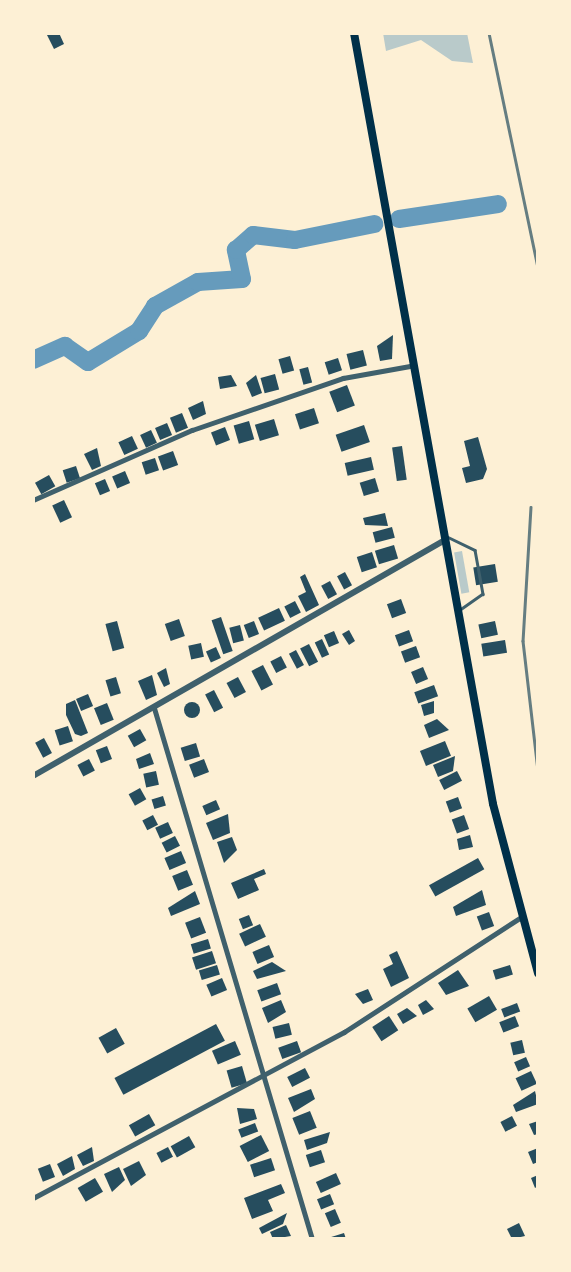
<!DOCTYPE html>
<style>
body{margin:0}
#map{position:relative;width:571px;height:1272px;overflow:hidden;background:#fdf0d5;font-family:"PT Sans",sans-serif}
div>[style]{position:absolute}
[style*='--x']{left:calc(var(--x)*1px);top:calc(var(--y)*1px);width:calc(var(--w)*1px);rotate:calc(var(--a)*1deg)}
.green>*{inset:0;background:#b9caca;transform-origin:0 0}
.river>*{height:18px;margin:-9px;padding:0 9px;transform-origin:9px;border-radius:9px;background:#669bbc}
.building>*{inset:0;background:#264d5e;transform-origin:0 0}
.round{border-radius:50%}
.service>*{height:2.5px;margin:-1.25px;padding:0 1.25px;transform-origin:1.25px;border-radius:1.25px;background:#3f606c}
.minor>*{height:5px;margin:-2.5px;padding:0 2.5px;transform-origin:2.5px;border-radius:2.5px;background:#3f606c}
.tertiary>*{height:6px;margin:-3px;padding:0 3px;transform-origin:3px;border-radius:3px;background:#3f606c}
.primary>*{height:8px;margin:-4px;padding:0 4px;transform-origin:4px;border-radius:4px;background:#003049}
.rail>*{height:2.5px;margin:-1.25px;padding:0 1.25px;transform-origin:1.25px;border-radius:1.25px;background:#657d81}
span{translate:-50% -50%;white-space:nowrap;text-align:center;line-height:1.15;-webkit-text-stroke:7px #fdf0d5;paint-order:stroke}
.frame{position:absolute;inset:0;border:35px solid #fdf0d5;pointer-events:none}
</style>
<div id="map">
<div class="green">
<div style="clip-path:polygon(383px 33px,467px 33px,473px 63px,452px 61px,421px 40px,386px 51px)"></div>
<div style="left:462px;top:551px;width:42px;height:8px;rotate:80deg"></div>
</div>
<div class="river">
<div style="--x:399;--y:219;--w:100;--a:-8.6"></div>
<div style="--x:33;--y:360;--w:35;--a:-24"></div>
<div style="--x:65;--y:346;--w:28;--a:35"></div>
<div style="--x:88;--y:362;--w:60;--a:-31.3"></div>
<div style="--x:139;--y:331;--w:30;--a:-57"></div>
<div style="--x:155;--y:306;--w:49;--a:-29.2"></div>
<div style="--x:198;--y:282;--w:44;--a:-3.9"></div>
<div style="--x:242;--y:279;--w:30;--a:-102"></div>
<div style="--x:236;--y:250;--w:23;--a:-41"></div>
<div style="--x:253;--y:235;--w:42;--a:6.8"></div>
<div style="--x:295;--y:240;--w:81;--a:-11.4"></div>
</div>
<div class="building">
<div style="clip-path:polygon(46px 33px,59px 33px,64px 44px,54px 49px)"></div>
<div style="clip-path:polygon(393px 335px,392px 359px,380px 361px,377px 346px)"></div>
<div style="left:363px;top:350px;width:16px;height:17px;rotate:76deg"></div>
<div style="left:290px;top:356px;width:15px;height:12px;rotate:74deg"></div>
<div style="left:338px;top:358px;width:13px;height:14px;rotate:72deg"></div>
<div style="left:308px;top:367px;width:16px;height:9px;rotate:75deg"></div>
<div style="left:275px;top:374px;width:16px;height:15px;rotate:75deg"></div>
<div style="clip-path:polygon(231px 375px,237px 386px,220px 389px,218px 377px)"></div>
<div style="clip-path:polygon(256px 375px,262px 393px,252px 397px,246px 383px)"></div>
<div style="left:347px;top:385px;width:22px;height:19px;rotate:69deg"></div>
<div style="clip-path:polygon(203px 401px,206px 414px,193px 420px,188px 408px)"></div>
<div style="left:314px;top:408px;width:16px;height:20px;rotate:72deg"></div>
<div style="left:182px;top:413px;width:16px;height:13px;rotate:68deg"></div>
<div style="left:274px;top:419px;width:17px;height:20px;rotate:73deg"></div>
<div style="left:249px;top:421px;width:19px;height:16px;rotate:74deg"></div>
<div style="left:167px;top:423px;width:13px;height:13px;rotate:67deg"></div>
<div style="left:364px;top:425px;width:18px;height:30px;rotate:71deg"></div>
<div style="left:225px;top:427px;width:14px;height:15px;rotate:69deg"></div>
<div style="left:151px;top:430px;width:14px;height:12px;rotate:65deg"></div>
<div style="left:132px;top:436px;width:14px;height:15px;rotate:65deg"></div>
<div style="clip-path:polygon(478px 437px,487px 469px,483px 479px,466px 483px,462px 468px,470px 466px,464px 441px)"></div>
<div style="left:402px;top:446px;width:34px;height:10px;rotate:82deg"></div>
<div style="clip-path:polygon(97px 448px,101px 466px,92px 470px,84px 454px)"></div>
<div style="left:173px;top:451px;width:15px;height:16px;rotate:70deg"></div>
<div style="left:371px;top:457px;width:13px;height:27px;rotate:77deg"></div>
<div style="left:155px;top:458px;width:13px;height:14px;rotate:72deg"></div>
<div style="left:76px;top:466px;width:13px;height:14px;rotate:72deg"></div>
<div style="left:125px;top:471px;width:13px;height:14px;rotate:67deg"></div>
<div style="left:49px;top:475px;width:13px;height:16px;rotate:61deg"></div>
<div style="left:375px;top:478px;width:14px;height:16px;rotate:73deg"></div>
<div style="left:105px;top:479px;width:13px;height:11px;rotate:67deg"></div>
<div style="left:64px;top:500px;width:19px;height:13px;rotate:65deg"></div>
<div style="clip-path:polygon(385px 513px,388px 526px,365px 525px,363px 518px)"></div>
<div style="left:392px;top:527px;width:11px;height:20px;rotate:75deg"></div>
<div style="left:394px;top:545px;width:14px;height:20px;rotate:73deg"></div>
<div style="left:372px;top:552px;width:16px;height:16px;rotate:72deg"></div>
<div style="left:495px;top:564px;width:18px;height:22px;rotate:81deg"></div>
<div style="left:345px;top:572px;width:15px;height:9px;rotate:62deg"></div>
<div style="clip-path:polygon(305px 574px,319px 605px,306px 612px,298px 596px,306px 592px,300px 577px)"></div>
<div style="left:330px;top:581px;width:15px;height:10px;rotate:62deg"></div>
<div style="left:401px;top:599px;width:15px;height:15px;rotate:70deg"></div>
<div style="left:295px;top:601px;width:13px;height:12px;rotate:63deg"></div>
<div style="left:279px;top:608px;width:14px;height:23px;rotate:65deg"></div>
<div style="left:221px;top:617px;width:36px;height:10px;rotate:71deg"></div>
<div style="left:179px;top:619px;width:18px;height:15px;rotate:71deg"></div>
<div style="left:117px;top:621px;width:28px;height:12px;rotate:75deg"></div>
<div style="left:254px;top:621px;width:14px;height:11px;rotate:69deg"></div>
<div style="left:495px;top:621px;width:14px;height:17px;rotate:78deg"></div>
<div style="left:240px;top:625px;width:16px;height:11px;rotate:76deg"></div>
<div style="clip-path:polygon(349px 630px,355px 641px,349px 645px,342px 634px)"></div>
<div style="left:409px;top:630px;width:12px;height:15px;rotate:70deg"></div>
<div style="left:334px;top:631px;width:13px;height:11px;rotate:67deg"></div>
<div style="left:322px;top:639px;width:17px;height:8px;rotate:65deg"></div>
<div style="left:505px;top:640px;width:13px;height:24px;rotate:81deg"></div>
<div style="left:201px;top:643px;width:14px;height:13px;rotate:78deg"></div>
<div style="left:309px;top:644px;width:20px;height:10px;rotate:63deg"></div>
<div style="left:416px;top:646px;width:12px;height:16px;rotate:70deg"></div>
<div style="left:216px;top:647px;width:12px;height:11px;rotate:66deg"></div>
<div style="left:296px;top:650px;width:17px;height:8px;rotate:62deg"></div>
<div style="left:281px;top:656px;width:13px;height:12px;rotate:63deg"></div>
<div style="left:263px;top:665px;width:22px;height:13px;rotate:63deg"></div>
<div style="left:423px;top:667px;width:13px;height:13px;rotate:67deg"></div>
<div style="clip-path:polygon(166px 668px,170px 684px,164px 687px,157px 673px)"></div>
<div style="clip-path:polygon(152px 675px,157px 695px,146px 700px,138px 681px)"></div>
<div style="left:116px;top:677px;width:17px;height:11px;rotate:73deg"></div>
<div style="left:238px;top:677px;width:17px;height:13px;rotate:62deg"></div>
<div style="left:434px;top:685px;width:12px;height:21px;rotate:70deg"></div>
<div style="left:214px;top:690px;width:20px;height:10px;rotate:63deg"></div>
<div style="left:88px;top:694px;width:13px;height:13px;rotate:67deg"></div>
<div style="clip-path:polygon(75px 700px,88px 733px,81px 736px,75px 734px,66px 715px,66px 704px)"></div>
<div style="clip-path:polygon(434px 701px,434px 713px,424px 716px,421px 705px)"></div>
<div class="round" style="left:184px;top:702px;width:16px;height:16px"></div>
<div style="left:107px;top:703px;width:18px;height:14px;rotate:68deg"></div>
<div style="clip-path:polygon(437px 719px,449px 730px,429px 738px,424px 725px)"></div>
<div style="left:68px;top:726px;width:16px;height:14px;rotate:72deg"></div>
<div style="left:140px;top:729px;width:13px;height:14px;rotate:61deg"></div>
<div style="left:44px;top:738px;width:17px;height:10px;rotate:62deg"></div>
<div style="left:445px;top:741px;width:16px;height:27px;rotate:68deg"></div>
<div style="left:196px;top:743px;width:14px;height:16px;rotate:73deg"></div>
<div style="left:107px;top:746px;width:14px;height:12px;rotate:69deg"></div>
<div style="clip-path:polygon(150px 753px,154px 764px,139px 769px,136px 759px)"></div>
<div style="clip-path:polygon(455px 756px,453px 771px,438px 777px,433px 765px)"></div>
<div style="left:89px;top:759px;width:13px;height:13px;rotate:63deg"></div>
<div style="left:204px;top:759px;width:14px;height:16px;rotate:69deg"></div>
<div style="left:156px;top:771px;width:14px;height:13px;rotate:78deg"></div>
<div style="left:457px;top:771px;width:11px;height:20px;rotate:63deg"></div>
<div style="left:140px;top:788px;width:13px;height:13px;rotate:61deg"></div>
<div style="left:163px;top:796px;width:10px;height:12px;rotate:73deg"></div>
<div style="left:458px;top:797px;width:12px;height:13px;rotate:70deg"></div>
<div style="left:216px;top:800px;width:10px;height:15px;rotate:66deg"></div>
<div style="clip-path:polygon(228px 814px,230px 833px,213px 840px,206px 823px)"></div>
<div style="left:153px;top:815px;width:11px;height:12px;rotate:63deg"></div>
<div style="left:464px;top:815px;width:15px;height:13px;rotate:70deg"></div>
<div style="left:168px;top:822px;width:12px;height:14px;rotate:66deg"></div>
<div style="clip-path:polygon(470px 835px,473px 847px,459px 850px,457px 839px)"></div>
<div style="left:175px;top:836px;width:11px;height:15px;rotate:63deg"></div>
<div style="clip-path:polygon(232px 837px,237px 850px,224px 863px,217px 842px)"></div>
<div style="left:181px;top:851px;width:13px;height:18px;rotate:67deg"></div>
<div style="left:478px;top:858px;width:13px;height:56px;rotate:61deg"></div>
<div style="clip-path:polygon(264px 869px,266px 874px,254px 879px,259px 890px,238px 899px,231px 883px)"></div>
<div style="left:187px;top:870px;width:16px;height:16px;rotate:68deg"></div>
<div style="clip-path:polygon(482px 890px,486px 905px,456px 916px,453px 907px)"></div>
<div style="clip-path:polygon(195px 891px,200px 904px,171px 916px,168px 908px)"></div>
<div style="left:489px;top:912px;width:15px;height:13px;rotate:70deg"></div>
<div style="left:249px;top:915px;width:11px;height:11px;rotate:68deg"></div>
<div style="left:200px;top:917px;width:17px;height:16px;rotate:69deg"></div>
<div style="left:260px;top:924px;width:14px;height:23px;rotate:65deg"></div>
<div style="left:208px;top:939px;width:10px;height:18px;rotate:73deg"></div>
<div style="left:269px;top:945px;width:13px;height:18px;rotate:67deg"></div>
<div style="left:212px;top:951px;width:13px;height:21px;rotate:72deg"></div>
<div style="clip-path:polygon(397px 951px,409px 978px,391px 987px,383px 969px,393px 964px,389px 955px)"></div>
<div style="clip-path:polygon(272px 962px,286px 971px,257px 979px,253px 971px)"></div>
<div style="left:217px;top:965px;width:10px;height:19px;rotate:73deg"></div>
<div style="left:510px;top:965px;width:10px;height:18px;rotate:73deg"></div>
<div style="clip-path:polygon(458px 970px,469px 986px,446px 995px,438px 983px)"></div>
<div style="left:222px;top:978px;width:13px;height:17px;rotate:67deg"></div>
<div style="left:277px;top:983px;width:12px;height:21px;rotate:70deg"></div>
<div style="clip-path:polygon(368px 989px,373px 1000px,363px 1004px,355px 994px)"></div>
<div style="left:489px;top:996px;width:16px;height:25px;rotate:60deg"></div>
<div style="clip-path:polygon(281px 1000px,286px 1012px,268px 1023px,262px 1008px)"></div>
<div style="clip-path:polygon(426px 1000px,434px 1009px,423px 1015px,418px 1005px)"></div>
<div style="left:517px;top:1003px;width:9px;height:17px;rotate:69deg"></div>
<div style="clip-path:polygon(407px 1008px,417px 1016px,403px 1024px,397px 1014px)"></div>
<div style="left:389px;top:1016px;width:17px;height:20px;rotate:57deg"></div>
<div style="left:515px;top:1016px;width:11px;height:17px;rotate:68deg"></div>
<div style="left:289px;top:1023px;width:12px;height:17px;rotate:76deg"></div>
<div style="left:216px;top:1024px;width:19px;height:115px;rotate:62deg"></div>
<div style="left:116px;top:1028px;width:18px;height:20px;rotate:61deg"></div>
<div style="left:522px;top:1040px;width:13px;height:12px;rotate:77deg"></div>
<div style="left:235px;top:1041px;width:15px;height:25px;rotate:67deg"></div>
<div style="left:297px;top:1041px;width:12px;height:20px;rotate:70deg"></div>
<div style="left:526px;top:1057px;width:10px;height:13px;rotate:66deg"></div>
<div style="left:242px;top:1066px;width:18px;height:16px;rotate:74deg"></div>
<div style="left:305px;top:1068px;width:11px;height:20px;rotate:63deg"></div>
<div style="left:531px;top:1071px;width:14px;height:17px;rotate:65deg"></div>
<div style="clip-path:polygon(311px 1089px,315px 1099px,294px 1112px,288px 1098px)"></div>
<div style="clip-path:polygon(535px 1091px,538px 1104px,516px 1112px,513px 1105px)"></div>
<div style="clip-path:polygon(237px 1108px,254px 1109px,257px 1119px,240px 1124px)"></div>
<div style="left:310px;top:1111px;width:18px;height:19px;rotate:68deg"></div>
<div style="left:149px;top:1114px;width:13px;height:23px;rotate:61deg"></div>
<div style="left:512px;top:1116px;width:11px;height:13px;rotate:63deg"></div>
<div style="clip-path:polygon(538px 1121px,538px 1134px,534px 1135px,529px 1124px)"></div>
<div style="left:255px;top:1123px;width:9px;height:18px;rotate:69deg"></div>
<div style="clip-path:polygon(330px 1132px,327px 1143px,307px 1150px,304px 1140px)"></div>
<div style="left:261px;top:1135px;width:18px;height:24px;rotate:63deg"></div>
<div style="left:189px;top:1136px;width:13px;height:21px;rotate:61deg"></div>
<div style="clip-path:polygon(92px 1147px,94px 1161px,83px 1166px,77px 1155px)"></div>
<div style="left:168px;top:1147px;width:11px;height:13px;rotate:63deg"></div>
<div style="clip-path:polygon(538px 1148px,538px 1162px,533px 1164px,528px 1152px)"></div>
<div style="left:321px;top:1150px;width:13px;height:16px;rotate:72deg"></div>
<div style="clip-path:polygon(72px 1156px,75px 1169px,63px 1176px,57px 1164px)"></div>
<div style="left:271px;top:1158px;width:13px;height:22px;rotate:72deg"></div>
<div style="clip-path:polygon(139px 1161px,146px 1175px,131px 1186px,123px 1169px)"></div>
<div style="left:50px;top:1164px;width:14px;height:13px;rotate:69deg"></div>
<div style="clip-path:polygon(119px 1167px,125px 1180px,112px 1192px,104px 1174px)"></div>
<div style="left:336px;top:1173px;width:12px;height:22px;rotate:66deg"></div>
<div style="clip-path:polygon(538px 1175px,538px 1186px,535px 1188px,531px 1178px)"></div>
<div style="left:95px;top:1178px;width:16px;height:20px;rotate:60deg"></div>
<div style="clip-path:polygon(281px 1184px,285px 1193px,268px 1200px,273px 1211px,252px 1219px,244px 1198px)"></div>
<div style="left:330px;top:1194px;width:11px;height:14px;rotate:68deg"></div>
<div style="left:335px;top:1209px;width:15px;height:11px;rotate:67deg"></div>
<div style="clip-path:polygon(287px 1213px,283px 1224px,262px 1234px,259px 1228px)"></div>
<div style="clip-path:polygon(519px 1223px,525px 1236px,512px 1239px,507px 1229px)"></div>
<div style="clip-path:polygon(286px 1225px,291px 1236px,273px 1239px,270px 1232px)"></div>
<div style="clip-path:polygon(344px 1233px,346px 1239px,328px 1239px,328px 1238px)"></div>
</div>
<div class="service">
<div style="--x:446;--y:536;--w:32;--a:26"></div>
<div style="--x:475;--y:550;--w:45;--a:79.7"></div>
<div style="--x:483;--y:594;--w:29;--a:145"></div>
</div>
<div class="minor">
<div style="--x:33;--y:500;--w:174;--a:-23.8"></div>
<div style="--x:192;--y:430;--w:160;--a:-19"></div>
<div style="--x:343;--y:378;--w:68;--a:-10.2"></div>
<div style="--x:154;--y:708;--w:554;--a:73.43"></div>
<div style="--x:33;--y:1198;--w:353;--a:-28.1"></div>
<div style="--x:344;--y:1032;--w:211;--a:-33"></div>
</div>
<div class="tertiary">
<div style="--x:33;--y:776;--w:473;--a:-29.8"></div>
</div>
<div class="primary">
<div style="--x:354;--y:33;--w:783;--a:79.78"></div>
<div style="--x:493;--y:804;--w:175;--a:75.1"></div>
</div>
<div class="rail">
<div style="--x:489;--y:33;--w:240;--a:78.2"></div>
<div style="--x:531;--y:507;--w:134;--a:93.4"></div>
<div style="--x:523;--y:641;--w:130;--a:83.4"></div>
</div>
<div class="frame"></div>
</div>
